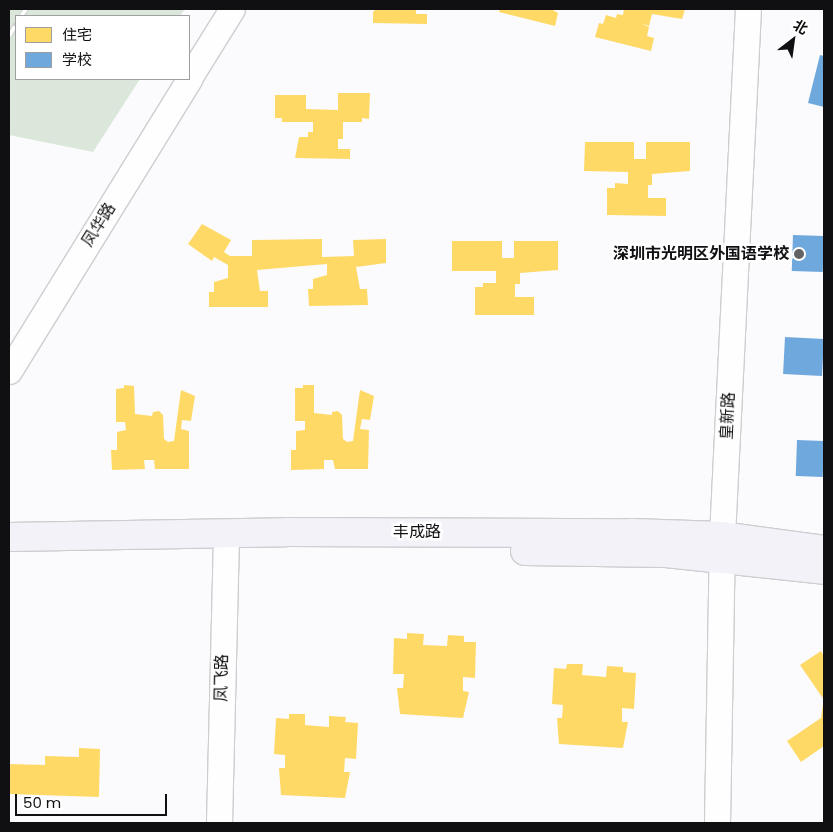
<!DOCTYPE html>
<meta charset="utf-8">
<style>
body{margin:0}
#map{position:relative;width:833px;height:832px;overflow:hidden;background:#fbfbfd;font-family:Poppins,"Noto Sans SC",sans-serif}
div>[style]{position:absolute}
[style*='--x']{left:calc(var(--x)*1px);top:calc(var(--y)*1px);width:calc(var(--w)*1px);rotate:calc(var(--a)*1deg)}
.green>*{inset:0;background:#dbe7da}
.homes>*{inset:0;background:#ffd966}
.schools>*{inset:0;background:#6fa8dc;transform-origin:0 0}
.roads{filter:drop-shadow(1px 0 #ceced1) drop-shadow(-1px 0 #ceced1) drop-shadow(0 1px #ceced1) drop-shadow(0 -1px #ceced1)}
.minor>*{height:25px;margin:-12.5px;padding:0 12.5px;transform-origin:12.5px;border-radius:12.5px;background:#fefeff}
.major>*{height:28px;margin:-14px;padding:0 14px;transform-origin:14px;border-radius:14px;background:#f4f2f9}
.rail>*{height:5.5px;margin-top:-2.75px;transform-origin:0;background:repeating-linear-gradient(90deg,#fff 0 11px,#d0d0d0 0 22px);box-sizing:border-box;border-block:1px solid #d0d0d0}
.dots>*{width:14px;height:14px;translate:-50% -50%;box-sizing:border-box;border:2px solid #fff;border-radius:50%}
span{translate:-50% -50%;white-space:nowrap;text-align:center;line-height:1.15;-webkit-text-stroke:5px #fff;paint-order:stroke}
.street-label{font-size:16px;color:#101013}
.poi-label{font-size:16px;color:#101013;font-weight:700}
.right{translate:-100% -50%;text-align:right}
.frame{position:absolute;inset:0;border:10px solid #101013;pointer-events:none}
.legend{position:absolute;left:15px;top:15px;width:175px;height:65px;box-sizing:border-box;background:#fff;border:1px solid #9f9fa1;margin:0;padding:6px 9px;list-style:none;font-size:15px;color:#101013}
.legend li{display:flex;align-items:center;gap:10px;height:25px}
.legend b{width:25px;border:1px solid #9f9fa1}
.north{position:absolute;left:768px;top:15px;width:50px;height:50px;-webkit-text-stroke:4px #fff;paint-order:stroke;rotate:30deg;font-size:14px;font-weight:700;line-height:20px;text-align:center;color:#101013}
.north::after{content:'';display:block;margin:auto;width:18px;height:22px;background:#101013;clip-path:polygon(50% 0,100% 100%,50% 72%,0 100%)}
.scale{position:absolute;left:15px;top:794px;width:152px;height:22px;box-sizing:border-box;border:2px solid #101013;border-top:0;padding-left:6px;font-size:15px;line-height:18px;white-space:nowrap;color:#101013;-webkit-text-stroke:4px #fff;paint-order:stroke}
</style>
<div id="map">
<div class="green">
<div style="clip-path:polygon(9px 9px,185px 9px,180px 16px,16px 16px,16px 79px,140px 79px,93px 152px,9px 135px)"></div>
</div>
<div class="homes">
<div style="clip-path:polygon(376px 9px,416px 9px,416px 14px,427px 14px,427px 24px,373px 23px,373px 12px)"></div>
<div style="clip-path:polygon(500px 9px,551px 9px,558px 13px,555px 26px,499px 12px)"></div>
<div style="clip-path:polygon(624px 9px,685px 9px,682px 19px,652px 14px,649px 26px,640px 23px,649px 27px,647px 36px,654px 38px,651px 51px,595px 37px,599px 23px,603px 24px,606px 15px,616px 18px,617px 14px,623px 15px)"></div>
<div style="clip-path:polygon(338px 93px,370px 93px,369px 119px,362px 118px,362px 122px,343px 122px,343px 139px,338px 139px,338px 149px,350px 149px,350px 159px,295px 158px,299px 137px,308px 137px,308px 132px,313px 132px,313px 122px,282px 122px,282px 118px,275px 118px,275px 95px,306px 95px,306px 109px,338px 110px)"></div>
<div style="clip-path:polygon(585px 142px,634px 142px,634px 159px,646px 159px,646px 142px,690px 142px,690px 171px,652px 174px,652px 185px,648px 185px,648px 198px,666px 198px,666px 216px,607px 215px,607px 188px,615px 188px,615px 183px,628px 184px,628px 172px,584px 171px)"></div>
<div style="clip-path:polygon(202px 224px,231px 240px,224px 252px,230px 256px,252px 256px,252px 240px,322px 239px,322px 257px,354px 256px,353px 240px,386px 239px,386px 263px,356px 267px,360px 289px,367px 289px,368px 305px,309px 306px,308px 289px,313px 289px,313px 279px,327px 275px,327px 264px,257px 270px,260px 291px,268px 291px,268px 307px,209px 307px,209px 292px,214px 292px,214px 282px,228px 278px,228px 265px,214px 257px,212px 261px,188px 244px)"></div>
<div style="clip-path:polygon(452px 241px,502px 241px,502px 258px,514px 258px,514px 241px,558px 241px,558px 270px,520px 273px,520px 284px,515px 284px,515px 297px,534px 297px,534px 315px,475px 315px,475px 287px,483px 287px,483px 283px,496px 283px,496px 271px,452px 271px)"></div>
<div style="clip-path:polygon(124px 385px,134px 386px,135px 414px,152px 416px,153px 412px,159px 411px,163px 415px,164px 439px,168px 442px,174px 441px,181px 390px,195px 396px,191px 421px,182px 420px,181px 429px,189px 431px,189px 469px,155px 469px,154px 460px,144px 460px,145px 469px,112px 470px,111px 450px,117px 450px,117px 432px,126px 430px,125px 422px,116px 422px,116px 389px,124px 388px)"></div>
<div style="clip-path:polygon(303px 385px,314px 385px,314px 413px,332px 415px,332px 412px,338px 411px,342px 415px,343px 439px,347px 442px,353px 441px,360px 390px,374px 396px,370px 420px,362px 419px,360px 429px,369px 430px,368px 469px,335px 469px,333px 460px,324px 460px,324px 469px,291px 470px,291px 450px,296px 450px,296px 431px,305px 430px,305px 421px,295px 421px,295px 388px,303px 388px)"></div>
<div style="clip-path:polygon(407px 633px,424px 634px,423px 645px,447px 646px,448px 635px,464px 636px,464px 642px,476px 642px,475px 678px,463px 677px,463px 691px,469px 692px,463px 718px,400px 714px,397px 688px,403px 688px,404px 674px,393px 674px,394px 638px,407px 639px)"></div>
<div style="clip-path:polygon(821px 651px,824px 656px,824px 700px,800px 665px)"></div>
<div style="clip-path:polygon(567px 664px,583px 664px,582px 675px,606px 677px,607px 666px,623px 667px,623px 672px,636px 673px,634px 709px,622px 708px,622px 722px,628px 722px,623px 748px,559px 744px,557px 718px,562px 718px,563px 705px,552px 704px,554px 668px,566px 669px)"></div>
<div style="clip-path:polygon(823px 704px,824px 746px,801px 762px,787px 741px,821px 718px)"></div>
<div style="clip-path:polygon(289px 714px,305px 714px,305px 725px,329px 727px,329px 716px,346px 717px,345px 722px,358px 723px,356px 759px,345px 758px,344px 772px,350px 772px,345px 798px,281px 795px,279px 768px,285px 768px,285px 755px,274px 754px,276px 718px,289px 719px)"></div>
<div style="clip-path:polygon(79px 748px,100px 749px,99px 797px,9px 794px,9px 764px,45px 765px,45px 756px,79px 757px)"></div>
</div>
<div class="schools">
<div style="clip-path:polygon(820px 55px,824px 56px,824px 107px,808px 103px)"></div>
<div style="left:793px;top:235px;width:31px;height:36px;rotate:2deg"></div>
<div style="left:785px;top:337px;width:39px;height:37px;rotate:3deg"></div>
<div style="left:797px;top:440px;width:27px;height:36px;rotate:2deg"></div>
</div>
<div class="roads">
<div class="minor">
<div style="--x:189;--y:78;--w:81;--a:-58.1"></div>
<div style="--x:9;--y:371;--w:343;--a:-58.3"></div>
<div style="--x:219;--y:823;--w:290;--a:-88.6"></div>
<div style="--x:717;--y:823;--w:287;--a:-89"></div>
<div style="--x:722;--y:536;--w:528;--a:-87.18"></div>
</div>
<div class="major">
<div style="--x:9;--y:537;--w:277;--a:-1"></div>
<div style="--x:286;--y:532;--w:346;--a:0.2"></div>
<div style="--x:632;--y:533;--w:90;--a:1.9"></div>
<div style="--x:722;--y:536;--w:103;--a:7.8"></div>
<div style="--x:525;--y:551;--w:141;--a:0.8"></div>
<div style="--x:666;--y:553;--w:159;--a:6.1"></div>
</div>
</div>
<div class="rail">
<div style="--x:21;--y:16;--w:9;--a:-54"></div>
<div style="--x:9;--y:36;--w:14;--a:-60"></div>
</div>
<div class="dots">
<div style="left:799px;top:254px;background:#626265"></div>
</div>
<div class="street-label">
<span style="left:99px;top:225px;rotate:-58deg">凤华路</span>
<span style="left:728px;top:416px;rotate:-87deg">皇新路</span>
<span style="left:417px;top:532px">丰成路</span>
<span style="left:222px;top:678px;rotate:-89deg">凤飞路</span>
</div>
<div class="poi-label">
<span class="right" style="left:789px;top:254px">深圳市光明区外国语学校</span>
</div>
<div class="frame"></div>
<ul class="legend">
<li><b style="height:14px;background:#ffd966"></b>住宅</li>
<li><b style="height:14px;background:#6fa8dc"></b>学校</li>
</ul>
<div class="north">北</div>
<div class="scale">50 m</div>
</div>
